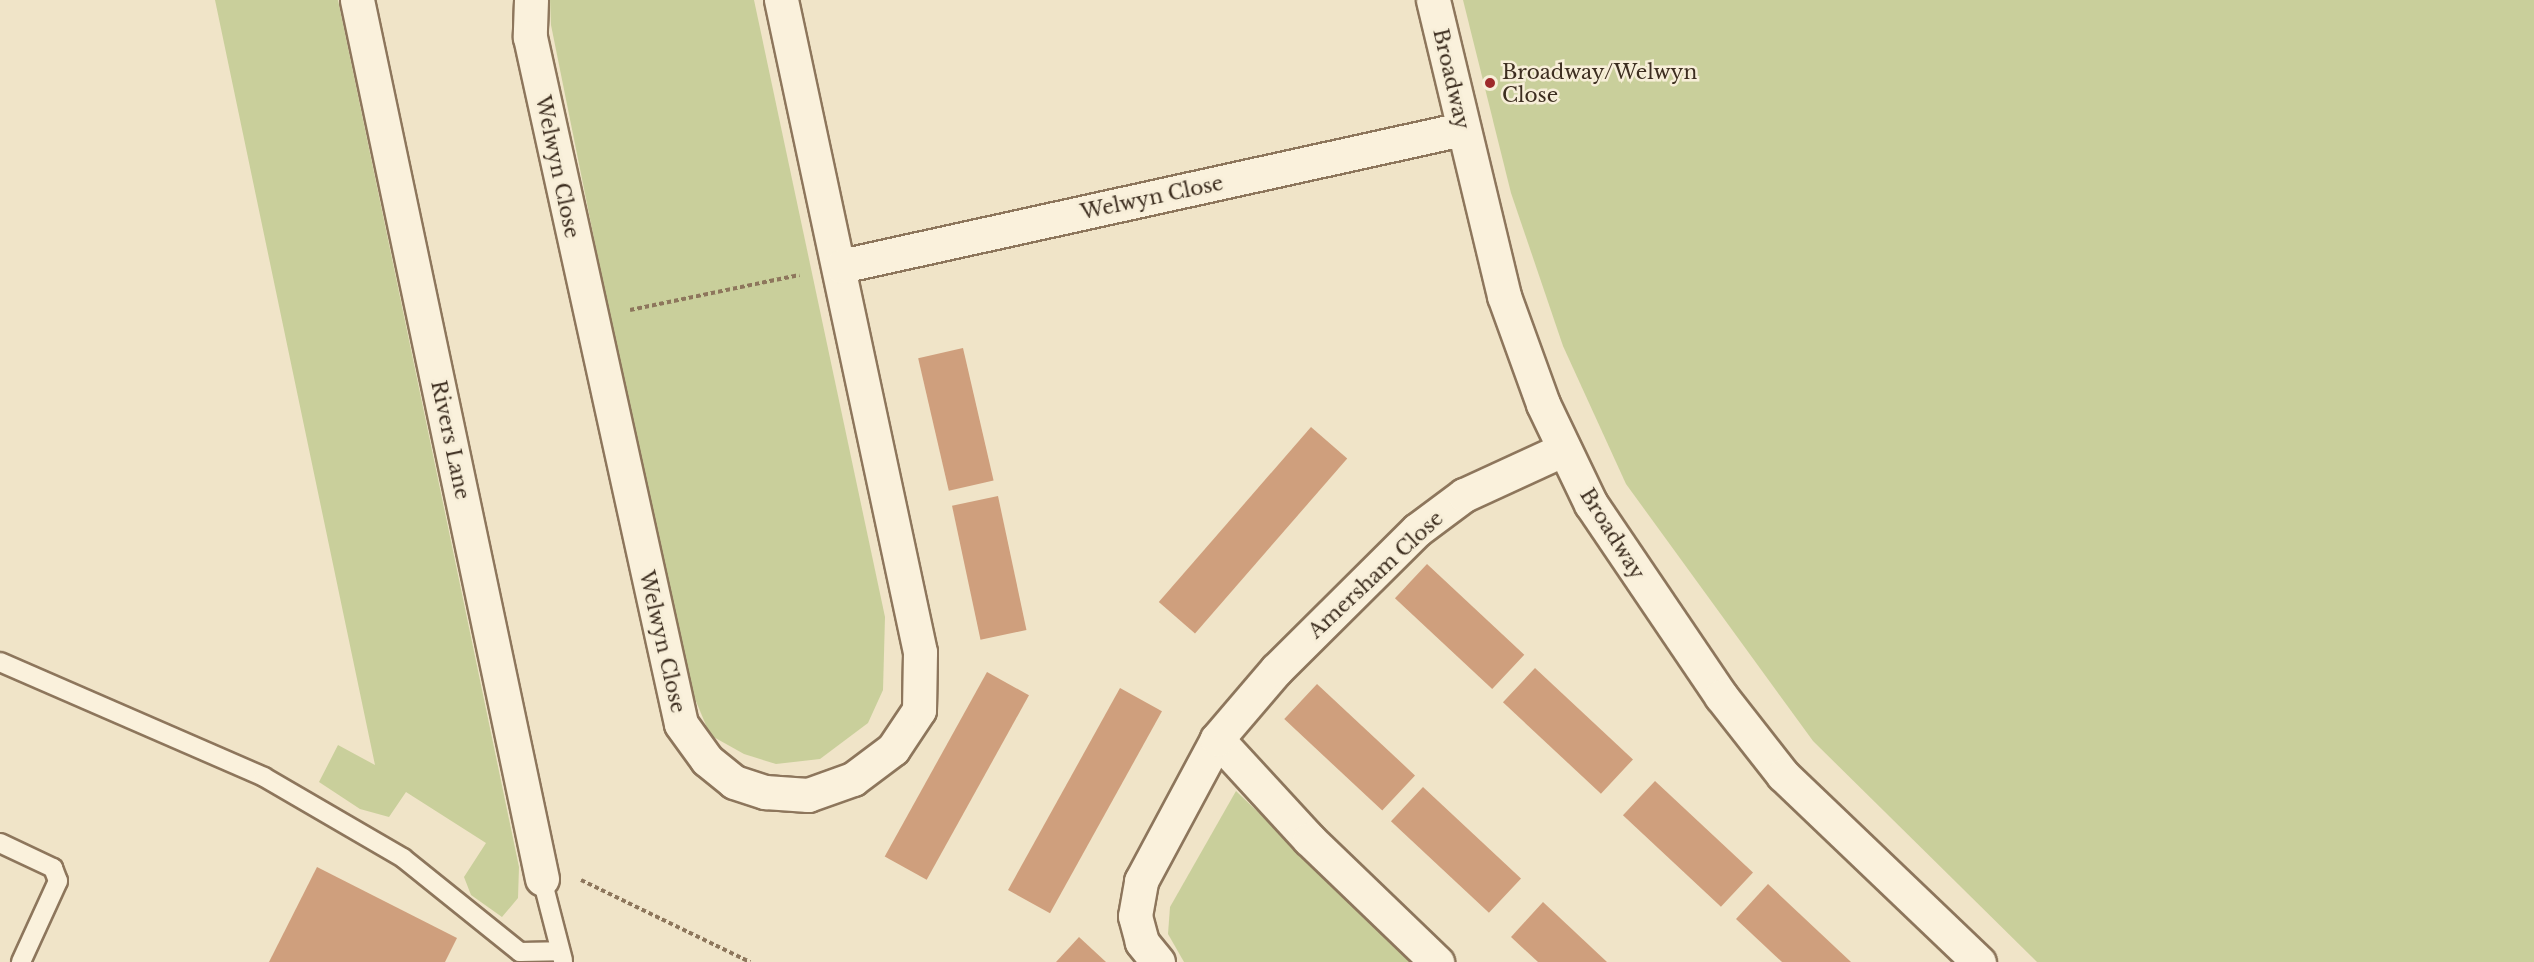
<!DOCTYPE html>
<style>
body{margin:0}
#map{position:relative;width:2534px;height:962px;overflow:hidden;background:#f0e4c8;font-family:"Libre Baskerville",serif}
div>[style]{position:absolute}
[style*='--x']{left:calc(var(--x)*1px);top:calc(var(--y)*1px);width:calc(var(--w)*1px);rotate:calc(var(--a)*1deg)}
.green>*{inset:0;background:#c9cf9b}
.building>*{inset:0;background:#cf9f7d;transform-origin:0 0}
.path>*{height:4px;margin-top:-2px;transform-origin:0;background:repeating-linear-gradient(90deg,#8d765c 0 4.5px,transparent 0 7.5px)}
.roads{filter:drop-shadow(2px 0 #8d765c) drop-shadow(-2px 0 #8d765c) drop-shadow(0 2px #8d765c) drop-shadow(0 -2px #8d765c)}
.lane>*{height:18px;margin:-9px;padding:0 9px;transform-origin:9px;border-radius:9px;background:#faf1dc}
.street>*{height:33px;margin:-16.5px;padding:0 16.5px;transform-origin:16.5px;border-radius:16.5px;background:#faf1dc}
.secondary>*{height:33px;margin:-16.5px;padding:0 16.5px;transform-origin:16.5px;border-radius:16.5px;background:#faf1dc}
.dots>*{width:16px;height:16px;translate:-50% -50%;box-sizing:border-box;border:3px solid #f7eed8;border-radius:50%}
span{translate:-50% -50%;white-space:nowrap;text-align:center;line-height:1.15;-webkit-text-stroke:5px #f7eed8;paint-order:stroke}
.poi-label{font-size:20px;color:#3d2e20}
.left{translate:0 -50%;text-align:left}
.street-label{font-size:20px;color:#3d2e20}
</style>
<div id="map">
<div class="green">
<div style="clip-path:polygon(215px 0,338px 0,519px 867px,518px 898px,502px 917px,471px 895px,464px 877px,486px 843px,406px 792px,389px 817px,360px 809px,319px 782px,338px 745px,375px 765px)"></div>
<div style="clip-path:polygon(550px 0,754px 0,885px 617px,883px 690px,868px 723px,820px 759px,776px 764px,744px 754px,710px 735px,693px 694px,607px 303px,551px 25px)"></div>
<div style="clip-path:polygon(1463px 0,2534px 0,2534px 962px,2037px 962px,1813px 741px,1626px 484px,1563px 346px,1511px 193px)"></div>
<div style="clip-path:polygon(1236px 791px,1414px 962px,1184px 962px,1168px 934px,1170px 907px)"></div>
</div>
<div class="building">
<div style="left:963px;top:348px;width:136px;height:46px;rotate:77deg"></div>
<div style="left:1311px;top:427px;width:48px;height:232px;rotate:41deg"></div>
<div style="left:998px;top:496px;width:137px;height:47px;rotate:78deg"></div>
<div style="left:1427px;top:564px;width:133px;height:47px;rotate:43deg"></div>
<div style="left:1535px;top:668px;width:134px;height:47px;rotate:43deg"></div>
<div style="left:987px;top:672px;width:48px;height:211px;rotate:29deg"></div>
<div style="left:1317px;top:684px;width:134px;height:48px;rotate:43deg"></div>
<div style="left:1120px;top:688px;width:48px;height:231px;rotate:29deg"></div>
<div style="left:1655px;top:781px;width:134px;height:47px;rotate:43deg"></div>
<div style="left:1423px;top:787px;width:134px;height:47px;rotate:43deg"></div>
<div style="clip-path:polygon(317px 867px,457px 938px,445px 962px,269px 962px)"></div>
<div style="clip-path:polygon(1768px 884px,1851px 962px,1782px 962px,1736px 919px)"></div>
<div style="clip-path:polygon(1543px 902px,1607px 962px,1538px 962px,1511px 937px)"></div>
<div style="clip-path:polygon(1079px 937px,1106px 962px,1056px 962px)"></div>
</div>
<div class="path">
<div style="--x:630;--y:310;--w:173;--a:-11.7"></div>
<div style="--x:581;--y:880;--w:188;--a:25.9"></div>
</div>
<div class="roads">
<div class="lane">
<div style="--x:0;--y:662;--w:288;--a:23.5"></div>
<div style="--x:264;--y:777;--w:161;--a:30.2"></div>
<div style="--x:403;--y:858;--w:150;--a:38.8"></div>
<div style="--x:520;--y:952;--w:39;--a:-1"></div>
<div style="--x:0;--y:843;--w:59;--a:25.3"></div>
<div style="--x:53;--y:868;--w:14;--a:69"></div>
<div style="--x:58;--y:881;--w:89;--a:114.6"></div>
<div style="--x:542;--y:879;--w:84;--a:75.5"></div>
</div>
<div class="street">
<div style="--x:357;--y:0;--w:898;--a:78.11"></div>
<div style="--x:531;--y:0;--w:37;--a:92"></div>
<div style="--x:530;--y:37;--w:703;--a:77.6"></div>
<div style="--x:681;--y:724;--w:44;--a:54.2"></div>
<div style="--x:707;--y:760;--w:35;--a:39"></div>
<div style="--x:734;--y:782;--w:33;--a:18"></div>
<div style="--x:765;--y:792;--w:43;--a:4"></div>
<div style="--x:808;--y:795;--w:48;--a:-19.6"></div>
<div style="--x:853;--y:779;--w:50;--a:-36.9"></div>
<div style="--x:893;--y:749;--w:47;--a:-56.3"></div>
<div style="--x:919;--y:710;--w:58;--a:-89"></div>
<div style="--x:920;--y:652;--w:667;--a:-102.03"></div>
<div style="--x:841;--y:266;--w:636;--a:-12.44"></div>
<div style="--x:1217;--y:739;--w:136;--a:47.4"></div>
<div style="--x:1309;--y:839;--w:178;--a:43.9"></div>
<div style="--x:1158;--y:962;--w:26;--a:-129"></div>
<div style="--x:1142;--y:942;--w:27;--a:-105"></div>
<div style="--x:1135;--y:916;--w:36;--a:-80"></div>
<div style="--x:1141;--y:881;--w:161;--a:-61.8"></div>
<div style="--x:1217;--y:739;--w:91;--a:-49.5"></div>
<div style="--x:1276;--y:670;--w:199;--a:-44.8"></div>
<div style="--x:1417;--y:530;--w:59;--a:-36.7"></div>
<div style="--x:1464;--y:495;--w:110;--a:-24.7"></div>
</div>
<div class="secondary">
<div style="--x:1433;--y:0;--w:304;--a:76.5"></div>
<div style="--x:1504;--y:296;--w:115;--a:70.1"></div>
<div style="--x:1543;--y:404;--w:111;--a:64.4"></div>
<div style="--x:1591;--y:504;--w:232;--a:55.9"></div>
<div style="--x:1721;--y:696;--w:100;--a:51.9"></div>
<div style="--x:1783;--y:775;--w:271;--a:43.7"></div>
</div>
</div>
<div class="dots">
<div style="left:1490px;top:83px;background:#9e2a2b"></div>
</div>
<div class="poi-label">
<span class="left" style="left:1502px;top:84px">Broadway/Welwyn<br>Close</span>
</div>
<div class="street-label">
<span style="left:1451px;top:79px;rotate:77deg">Broadway</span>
<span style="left:557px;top:167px;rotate:78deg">Welwyn Close</span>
<span style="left:1152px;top:198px;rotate:-12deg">Welwyn Close</span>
<span style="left:450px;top:440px;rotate:78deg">Rivers Lane</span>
<span style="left:1612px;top:534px;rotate:58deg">Broadway</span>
<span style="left:1376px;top:575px;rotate:-43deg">Amersham Close</span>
<span style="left:662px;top:642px;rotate:77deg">Welwyn Close</span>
</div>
</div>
